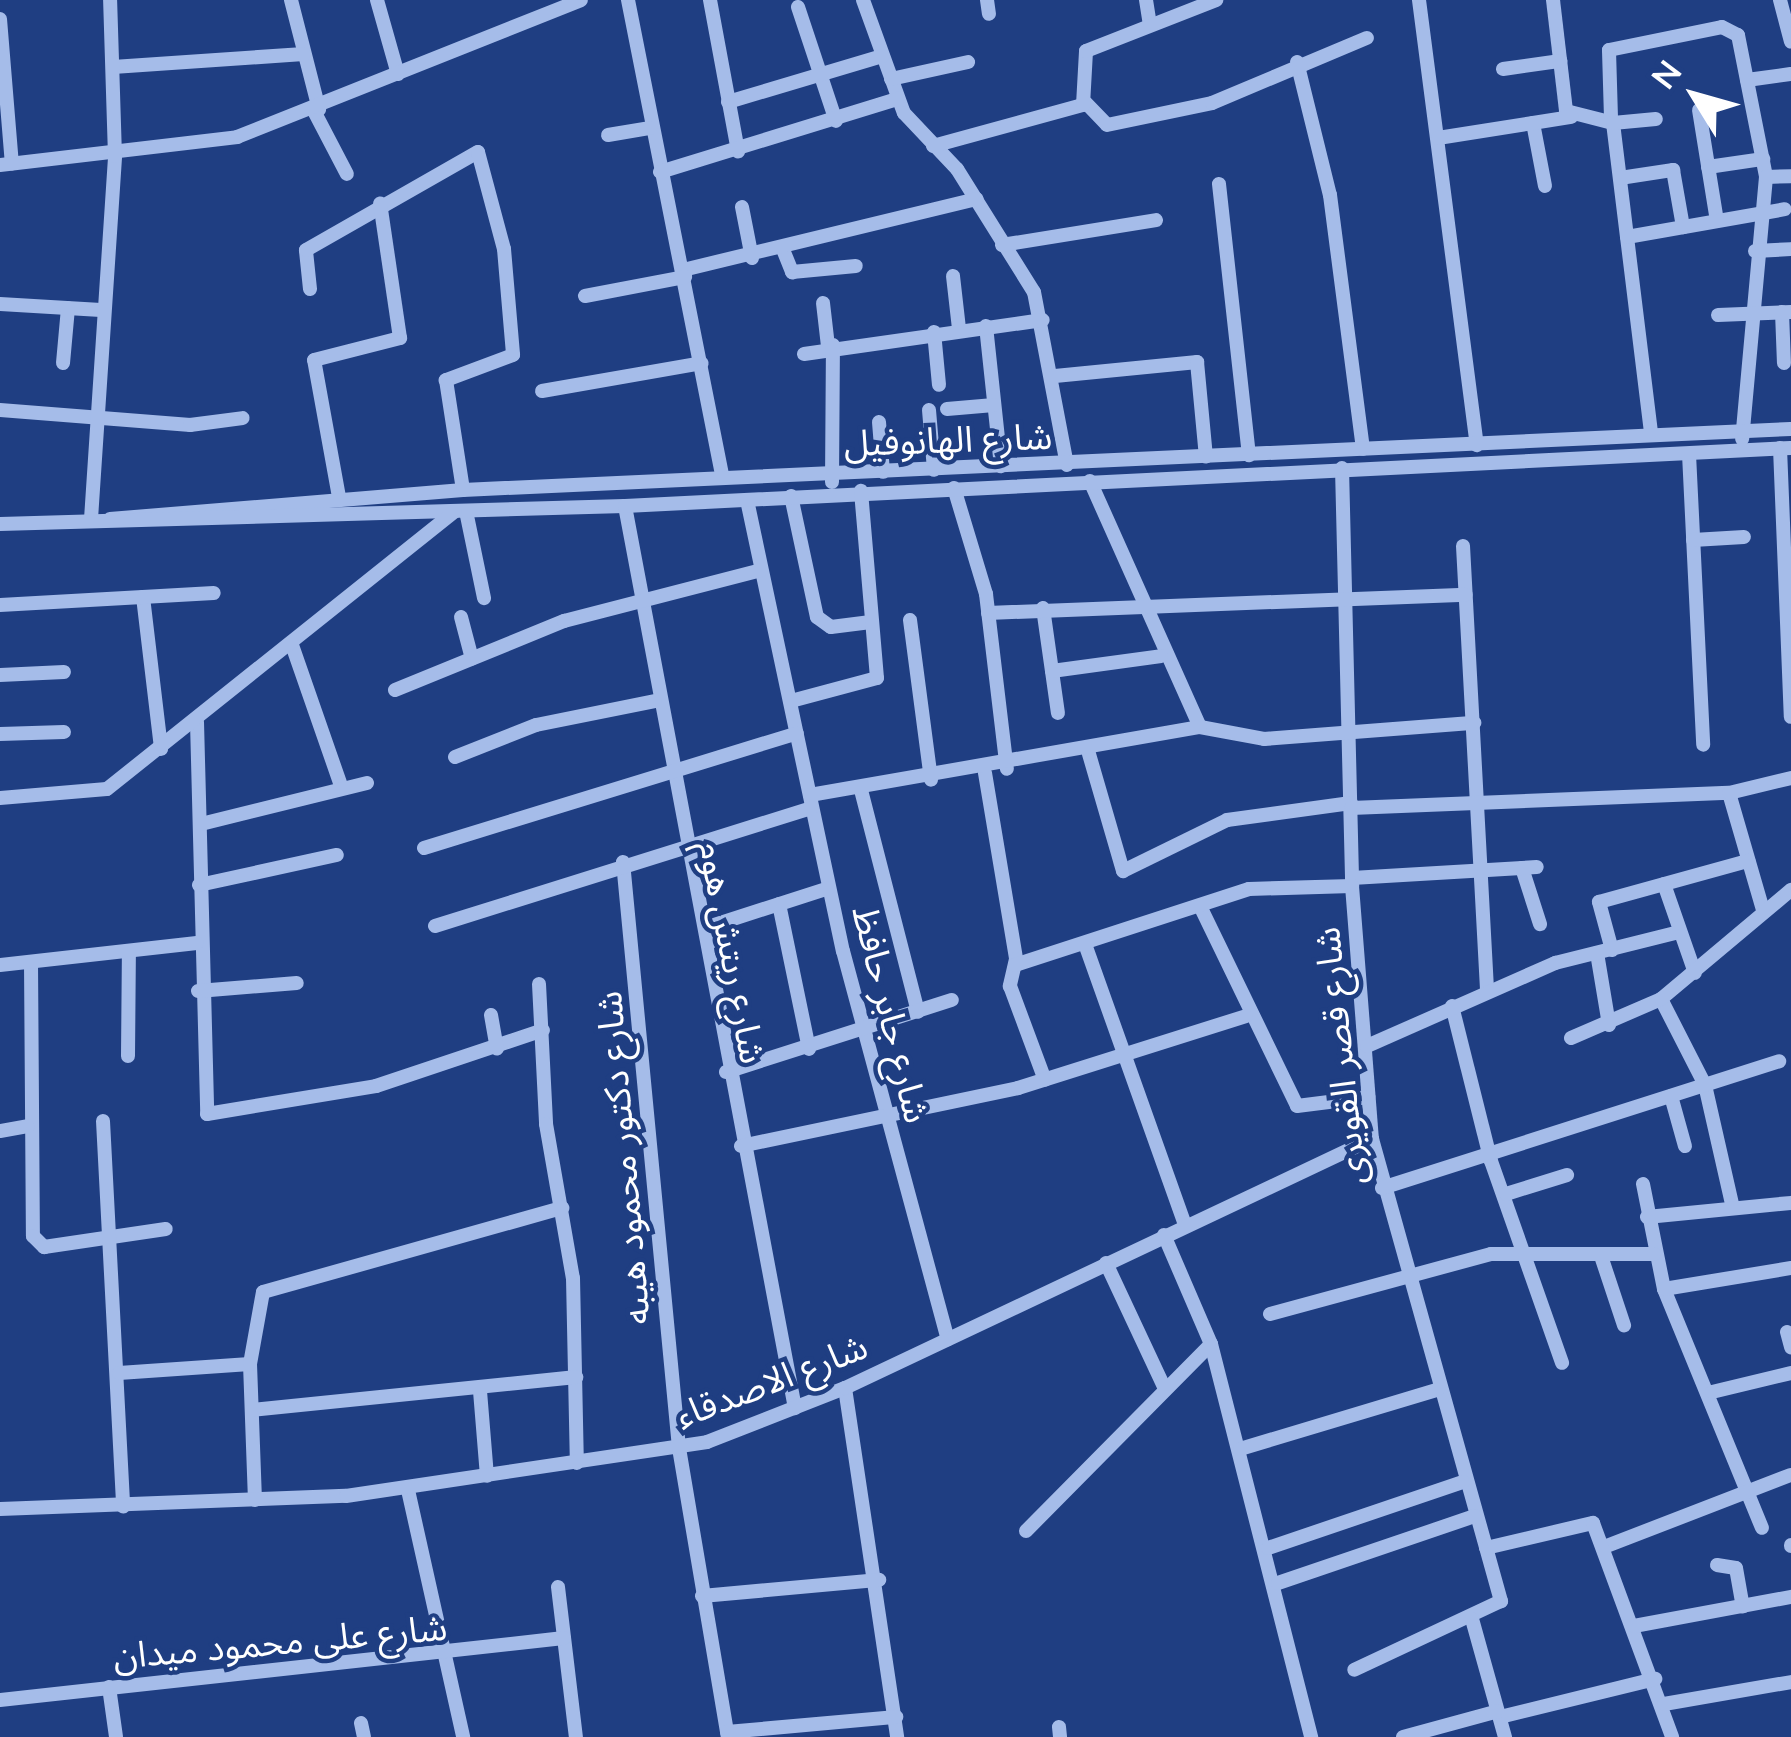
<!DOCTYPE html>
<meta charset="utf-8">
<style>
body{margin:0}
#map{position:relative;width:1791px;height:1737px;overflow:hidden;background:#1f3e82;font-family:Mulish,"Noto Sans Arabic",sans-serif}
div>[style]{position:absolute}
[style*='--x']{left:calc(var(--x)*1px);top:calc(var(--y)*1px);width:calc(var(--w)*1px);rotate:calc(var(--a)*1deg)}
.minor>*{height:14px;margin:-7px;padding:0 7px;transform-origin:7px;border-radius:7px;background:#a5bce9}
span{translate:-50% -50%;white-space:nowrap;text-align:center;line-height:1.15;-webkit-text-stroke:9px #1f3e82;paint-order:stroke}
.street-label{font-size:36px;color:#fff}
.north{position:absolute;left:1635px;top:36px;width:120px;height:120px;-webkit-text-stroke:9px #1f3e82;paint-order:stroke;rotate:307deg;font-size:33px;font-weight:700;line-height:48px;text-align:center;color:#fff}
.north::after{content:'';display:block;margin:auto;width:42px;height:54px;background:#fff;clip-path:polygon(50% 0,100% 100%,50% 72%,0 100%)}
</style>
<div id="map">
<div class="minor">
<div style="--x:291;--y:0;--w:113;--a:75.6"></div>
<div style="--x:377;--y:0;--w:77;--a:74.2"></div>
<div style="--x:628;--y:0;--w:487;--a:78.8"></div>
<div style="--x:710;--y:0;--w:154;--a:79.5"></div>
<div style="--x:863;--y:0;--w:120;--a:70.1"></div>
<div style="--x:904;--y:113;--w:77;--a:46.6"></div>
<div style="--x:957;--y:169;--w:145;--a:58"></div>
<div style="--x:1034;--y:292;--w:176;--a:79.2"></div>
<div style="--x:987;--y:0;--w:14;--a:82"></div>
<div style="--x:1146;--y:0;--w:25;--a:81"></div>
<div style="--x:1419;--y:0;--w:449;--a:82.6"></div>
<div style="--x:1553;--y:0;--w:112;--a:83.3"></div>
<div style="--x:1566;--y:111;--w:49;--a:14.3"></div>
<div style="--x:1613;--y:123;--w:313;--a:83"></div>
<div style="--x:1780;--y:0;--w:43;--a:75.3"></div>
<div style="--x:798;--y:7;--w:120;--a:71.6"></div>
<div style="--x:0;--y:19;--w:145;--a:85.3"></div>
<div style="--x:1297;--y:62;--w:137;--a:76.1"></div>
<div style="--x:1330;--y:195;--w:256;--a:82.6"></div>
<div style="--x:113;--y:67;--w:191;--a:-3.9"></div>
<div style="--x:1503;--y:69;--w:58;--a:-8"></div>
<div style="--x:891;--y:79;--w:79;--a:-12.4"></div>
<div style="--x:1747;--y:80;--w:44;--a:-7.8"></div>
<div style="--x:728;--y:102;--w:161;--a:-16.6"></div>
<div style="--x:1086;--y:103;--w:30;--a:46"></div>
<div style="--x:1107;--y:125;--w:107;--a:-11.8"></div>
<div style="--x:1212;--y:103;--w:168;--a:-22.8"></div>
<div style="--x:1699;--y:110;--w:112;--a:80.8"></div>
<div style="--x:314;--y:111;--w:71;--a:62.4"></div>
<div style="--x:1611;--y:118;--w:68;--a:-91.7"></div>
<div style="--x:1609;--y:50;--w:115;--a:-11.5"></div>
<div style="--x:1722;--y:27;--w:18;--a:27"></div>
<div style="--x:1738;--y:35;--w:145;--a:78.8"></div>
<div style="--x:1766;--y:177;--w:263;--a:95.2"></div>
<div style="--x:1533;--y:123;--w:64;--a:79.2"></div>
<div style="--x:1613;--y:123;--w:43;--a:-5.3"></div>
<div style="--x:608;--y:135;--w:43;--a:-9.5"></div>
<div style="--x:1438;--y:138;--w:135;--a:-9"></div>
<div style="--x:933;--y:146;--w:156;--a:-15.3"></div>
<div style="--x:1083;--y:105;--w:54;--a:-86.8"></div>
<div style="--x:1086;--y:51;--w:140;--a:-21.4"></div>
<div style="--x:0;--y:165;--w:239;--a:-6.7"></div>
<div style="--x:237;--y:137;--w:370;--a:-21.7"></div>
<div style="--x:1708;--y:167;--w:56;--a:-8.3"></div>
<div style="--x:660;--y:172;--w:249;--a:-17.1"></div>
<div style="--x:1766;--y:177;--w:25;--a:-2"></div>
<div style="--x:1620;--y:178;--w:54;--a:-8.6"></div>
<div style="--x:1673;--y:170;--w:58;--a:80"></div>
<div style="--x:1219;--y:184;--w:273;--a:83.7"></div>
<div style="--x:742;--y:207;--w:52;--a:78.9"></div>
<div style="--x:1627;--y:237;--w:160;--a:-10"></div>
<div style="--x:1002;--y:245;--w:156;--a:-9.2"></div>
<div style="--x:1755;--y:251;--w:36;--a:-3"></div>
<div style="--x:784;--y:252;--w:22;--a:68"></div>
<div style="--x:792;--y:272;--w:64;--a:-5.4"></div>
<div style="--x:683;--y:270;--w:302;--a:-13.6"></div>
<div style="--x:953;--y:276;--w:53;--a:83.5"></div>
<div style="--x:310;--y:289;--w:39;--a:-96"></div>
<div style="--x:306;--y:250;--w:198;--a:-29.7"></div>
<div style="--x:478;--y:152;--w:100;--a:75"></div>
<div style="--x:504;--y:249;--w:106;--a:85.1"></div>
<div style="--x:513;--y:355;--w:72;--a:159.5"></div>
<div style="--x:446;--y:380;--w:111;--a:81.2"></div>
<div style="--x:585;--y:296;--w:102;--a:-10.8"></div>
<div style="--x:823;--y:303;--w:43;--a:83.4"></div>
<div style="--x:0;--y:304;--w:101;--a:3.4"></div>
<div style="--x:1782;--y:312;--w:51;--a:87.8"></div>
<div style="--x:1718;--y:315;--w:73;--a:-2.4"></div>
<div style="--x:986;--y:326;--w:141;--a:83.9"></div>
<div style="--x:934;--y:332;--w:53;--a:84.6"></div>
<div style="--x:804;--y:354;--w:241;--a:-8.1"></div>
<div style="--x:63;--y:363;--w:55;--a:-84.8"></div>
<div style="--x:1055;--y:376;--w:143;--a:-5.6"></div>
<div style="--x:1197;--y:362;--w:95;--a:84.6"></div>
<div style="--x:542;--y:391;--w:162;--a:-9.9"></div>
<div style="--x:947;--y:409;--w:47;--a:-4.9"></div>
<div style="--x:0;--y:410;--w:191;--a:4.5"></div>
<div style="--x:190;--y:425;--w:53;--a:-7.5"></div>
<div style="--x:929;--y:410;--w:60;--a:85.2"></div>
<div style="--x:879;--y:422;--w:50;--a:85.4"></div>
<div style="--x:1780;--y:448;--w:269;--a:87.7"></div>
<div style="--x:1689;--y:454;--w:291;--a:87.2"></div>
<div style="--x:1342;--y:468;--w:418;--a:88.6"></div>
<div style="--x:1352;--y:886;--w:254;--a:85.5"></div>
<div style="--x:1372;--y:1139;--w:480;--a:74.4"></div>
<div style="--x:1501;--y:1601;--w:162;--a:154.9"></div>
<div style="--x:1090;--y:481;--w:269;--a:65.9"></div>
<div style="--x:1200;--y:727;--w:65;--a:10.6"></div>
<div style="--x:1264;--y:739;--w:211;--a:-4.4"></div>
<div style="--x:832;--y:482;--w:137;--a:-89.6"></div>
<div style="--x:954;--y:488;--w:111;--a:73.2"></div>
<div style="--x:986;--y:594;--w:176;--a:83.2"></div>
<div style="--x:791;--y:496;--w:124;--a:77.9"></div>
<div style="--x:817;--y:617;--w:17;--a:36"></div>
<div style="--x:831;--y:627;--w:40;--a:-7.1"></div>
<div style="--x:339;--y:497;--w:139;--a:-100.3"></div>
<div style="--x:314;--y:360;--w:89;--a:-14.3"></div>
<div style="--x:400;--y:338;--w:136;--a:-98.4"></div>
<div style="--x:747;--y:500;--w:461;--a:78"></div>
<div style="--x:843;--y:951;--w:402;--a:74.9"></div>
<div style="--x:625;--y:506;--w:918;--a:79.33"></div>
<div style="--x:466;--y:511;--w:89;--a:78.3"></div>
<div style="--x:91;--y:519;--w:364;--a:-86.2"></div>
<div style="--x:115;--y:156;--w:156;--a:-91.8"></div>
<div style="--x:110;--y:519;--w:354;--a:-4.7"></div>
<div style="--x:463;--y:490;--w:1329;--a:-2.63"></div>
<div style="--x:0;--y:524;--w:625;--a:-1.65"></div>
<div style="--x:625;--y:506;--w:1167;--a:-2.85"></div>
<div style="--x:1693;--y:540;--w:51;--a:-3.4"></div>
<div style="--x:1463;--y:546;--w:445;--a:86.9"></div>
<div style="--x:143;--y:597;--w:153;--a:83.2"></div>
<div style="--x:0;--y:605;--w:214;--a:-3.2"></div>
<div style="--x:1043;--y:608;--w:106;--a:81.9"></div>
<div style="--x:988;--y:613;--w:478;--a:-2.2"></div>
<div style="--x:461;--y:617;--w:43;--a:75.3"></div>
<div style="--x:910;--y:620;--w:161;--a:82.5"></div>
<div style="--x:292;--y:645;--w:146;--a:70.8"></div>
<div style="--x:1052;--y:671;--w:110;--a:-7.8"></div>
<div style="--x:0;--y:675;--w:64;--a:-2.7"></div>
<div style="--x:395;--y:690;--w:183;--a:-22.2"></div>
<div style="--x:564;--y:621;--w:203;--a:-14.5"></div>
<div style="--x:791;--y:701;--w:89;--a:-15"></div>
<div style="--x:877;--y:678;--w:188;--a:-94.9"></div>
<div style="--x:197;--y:722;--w:392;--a:88.5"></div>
<div style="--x:207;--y:1114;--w:171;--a:-9.4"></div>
<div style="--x:376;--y:1086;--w:176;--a:-18.5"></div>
<div style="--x:0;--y:734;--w:64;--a:-1.8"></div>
<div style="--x:1089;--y:754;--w:122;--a:73.8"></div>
<div style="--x:1123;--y:871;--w:116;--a:-26.1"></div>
<div style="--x:1227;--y:820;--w:125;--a:-7.8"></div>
<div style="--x:455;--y:757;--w:87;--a:-21.6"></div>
<div style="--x:536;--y:725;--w:121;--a:-11.4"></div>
<div style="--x:985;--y:773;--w:189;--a:80.5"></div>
<div style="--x:1016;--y:959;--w:28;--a:103"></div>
<div style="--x:1010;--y:986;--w:100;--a:69.6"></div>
<div style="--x:861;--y:790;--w:229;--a:75.6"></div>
<div style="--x:1729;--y:793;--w:122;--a:73.8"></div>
<div style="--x:810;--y:795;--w:396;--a:-9.9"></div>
<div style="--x:0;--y:798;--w:107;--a:-4.8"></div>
<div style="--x:107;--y:789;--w:445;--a:-38.6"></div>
<div style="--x:1351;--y:808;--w:378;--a:-2.3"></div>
<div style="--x:1729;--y:793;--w:64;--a:-13.6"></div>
<div style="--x:201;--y:824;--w:171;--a:-13.9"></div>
<div style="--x:424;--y:848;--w:390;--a:-17.1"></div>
<div style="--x:623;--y:862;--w:589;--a:84.54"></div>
<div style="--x:679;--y:1448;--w:293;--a:80.4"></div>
<div style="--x:1522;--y:868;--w:59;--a:72.2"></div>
<div style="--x:1352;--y:878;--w:185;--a:-3.4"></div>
<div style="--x:1664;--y:884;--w:94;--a:70.8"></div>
<div style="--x:199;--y:885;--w:141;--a:-12.3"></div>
<div style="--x:779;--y:904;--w:148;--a:78.3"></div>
<div style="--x:1200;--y:906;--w:222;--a:64.1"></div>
<div style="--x:1297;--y:1106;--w:72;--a:-7.2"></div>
<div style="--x:435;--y:926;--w:395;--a:-17.4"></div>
<div style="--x:705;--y:928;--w:130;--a:-17.9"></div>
<div style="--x:1085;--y:944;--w:298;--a:70.4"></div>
<div style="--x:1612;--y:950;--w:50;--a:-105.2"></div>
<div style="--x:1599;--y:902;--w:155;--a:-15.4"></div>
<div style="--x:1597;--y:953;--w:73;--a:80.5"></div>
<div style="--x:31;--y:962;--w:274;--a:89.6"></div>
<div style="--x:33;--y:1236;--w:16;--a:45"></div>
<div style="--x:44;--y:1247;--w:123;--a:-8.4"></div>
<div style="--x:0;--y:965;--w:198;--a:-6.4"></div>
<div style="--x:1015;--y:965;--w:246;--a:-18"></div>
<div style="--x:1249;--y:889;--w:103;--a:-1.7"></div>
<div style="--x:539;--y:984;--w:140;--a:87.1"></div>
<div style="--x:546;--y:1124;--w:156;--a:80.1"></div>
<div style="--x:573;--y:1278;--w:185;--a:88.8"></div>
<div style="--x:198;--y:991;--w:99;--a:-4.6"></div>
<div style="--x:1661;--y:999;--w:97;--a:62.9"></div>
<div style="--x:1705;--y:1085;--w:126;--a:77.2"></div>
<div style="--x:1452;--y:1006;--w:160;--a:75.9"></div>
<div style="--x:1491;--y:1161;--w:214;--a:70.6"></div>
<div style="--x:491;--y:1015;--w:34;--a:80"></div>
<div style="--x:1571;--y:1038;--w:98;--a:-23.4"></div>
<div style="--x:1661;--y:999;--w:170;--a:-40"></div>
<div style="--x:1367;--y:1046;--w:206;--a:-23.8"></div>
<div style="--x:1555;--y:963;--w:128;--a:-14"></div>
<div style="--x:128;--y:1056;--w:105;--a:-89.5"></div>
<div style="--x:726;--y:1072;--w:237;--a:-17.7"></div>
<div style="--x:1671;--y:1096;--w:52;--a:74.4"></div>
<div style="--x:103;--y:1121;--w:386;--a:87"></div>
<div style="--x:0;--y:1131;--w:28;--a:-10"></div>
<div style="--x:741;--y:1146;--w:283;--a:-11.8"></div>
<div style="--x:1018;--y:1088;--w:239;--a:-17.5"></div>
<div style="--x:1643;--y:1184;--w:107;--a:78.7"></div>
<div style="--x:1664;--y:1289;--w:258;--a:67.7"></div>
<div style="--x:1382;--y:1188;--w:417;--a:-17.7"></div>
<div style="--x:1506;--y:1194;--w:64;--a:-17.3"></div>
<div style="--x:1647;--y:1217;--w:145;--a:-5.6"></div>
<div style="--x:1164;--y:1235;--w:119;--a:66.7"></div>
<div style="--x:1211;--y:1344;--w:406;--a:75.7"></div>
<div style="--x:1602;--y:1259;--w:70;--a:71.6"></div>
<div style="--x:1106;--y:1263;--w:139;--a:64.9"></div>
<div style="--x:1664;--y:1289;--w:129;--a:-9.4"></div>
<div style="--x:1270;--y:1314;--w:229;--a:-15.2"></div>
<div style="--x:1491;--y:1254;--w:163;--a:0"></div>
<div style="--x:1787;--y:1332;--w:16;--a:75"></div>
<div style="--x:250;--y:1364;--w:136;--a:87.9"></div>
<div style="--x:119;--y:1373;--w:131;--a:-3.9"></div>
<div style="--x:250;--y:1364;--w:73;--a:-79.8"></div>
<div style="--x:263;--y:1292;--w:311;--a:-15.7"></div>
<div style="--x:845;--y:1388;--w:353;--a:81.5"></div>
<div style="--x:480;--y:1391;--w:85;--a:85.3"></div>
<div style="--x:1712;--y:1392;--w:81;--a:-13.5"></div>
<div style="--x:252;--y:1410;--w:326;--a:-5.8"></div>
<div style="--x:1240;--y:1449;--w:206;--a:-16.7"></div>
<div style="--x:408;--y:1490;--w:253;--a:77.4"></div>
<div style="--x:0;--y:1509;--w:346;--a:-2.2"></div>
<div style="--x:346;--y:1496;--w:365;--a:-8.5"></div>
<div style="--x:707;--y:1442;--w:148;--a:-21.4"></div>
<div style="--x:845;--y:1388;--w:583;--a:-25.29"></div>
<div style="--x:1026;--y:1531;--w:263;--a:-45.3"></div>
<div style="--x:1791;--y:1545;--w:1;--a:90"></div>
<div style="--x:1604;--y:1547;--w:200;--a:-21.1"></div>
<div style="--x:1268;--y:1548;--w:206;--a:-18.7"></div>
<div style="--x:1486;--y:1548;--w:110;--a:-13.2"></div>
<div style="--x:1593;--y:1523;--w:228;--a:69.7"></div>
<div style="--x:1717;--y:1565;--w:19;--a:9"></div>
<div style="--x:1736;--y:1568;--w:39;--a:80"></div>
<div style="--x:1278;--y:1583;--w:208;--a:-18.8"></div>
<div style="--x:558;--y:1587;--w:151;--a:83.2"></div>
<div style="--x:702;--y:1596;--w:178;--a:-5.2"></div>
<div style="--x:1472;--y:1619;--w:123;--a:74.4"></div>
<div style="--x:1634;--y:1626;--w:160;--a:-10.5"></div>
<div style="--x:109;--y:1687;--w:50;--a:82"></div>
<div style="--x:0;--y:1700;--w:567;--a:-6.27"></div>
<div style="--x:1664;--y:1704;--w:129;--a:-9.8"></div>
<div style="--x:1500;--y:1717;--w:160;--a:-13.8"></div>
<div style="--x:361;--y:1723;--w:14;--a:78"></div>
<div style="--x:1059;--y:1727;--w:10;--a:84"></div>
<div style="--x:727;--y:1732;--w:170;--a:-5.1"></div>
<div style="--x:1403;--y:1737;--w:98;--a:-15.3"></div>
</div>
<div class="street-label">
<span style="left:948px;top:439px;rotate:-2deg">شارع الهانوفيل</span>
<span style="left:733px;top:952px;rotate:79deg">شارع ريتش هوم</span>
<span style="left:892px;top:1014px;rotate:76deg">شارع جابر حافظ</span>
<span style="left:1339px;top:1056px;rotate:-96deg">شارع قصر القويرى</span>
<span style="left:622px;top:1158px;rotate:-95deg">شارع دكتور محمود هيبه</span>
<span style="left:771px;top:1380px;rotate:-21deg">شارع الاصدقاء</span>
<span style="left:280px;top:1641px;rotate:-5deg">شارع على محمود ميدان</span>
</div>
<div class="north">N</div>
</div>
